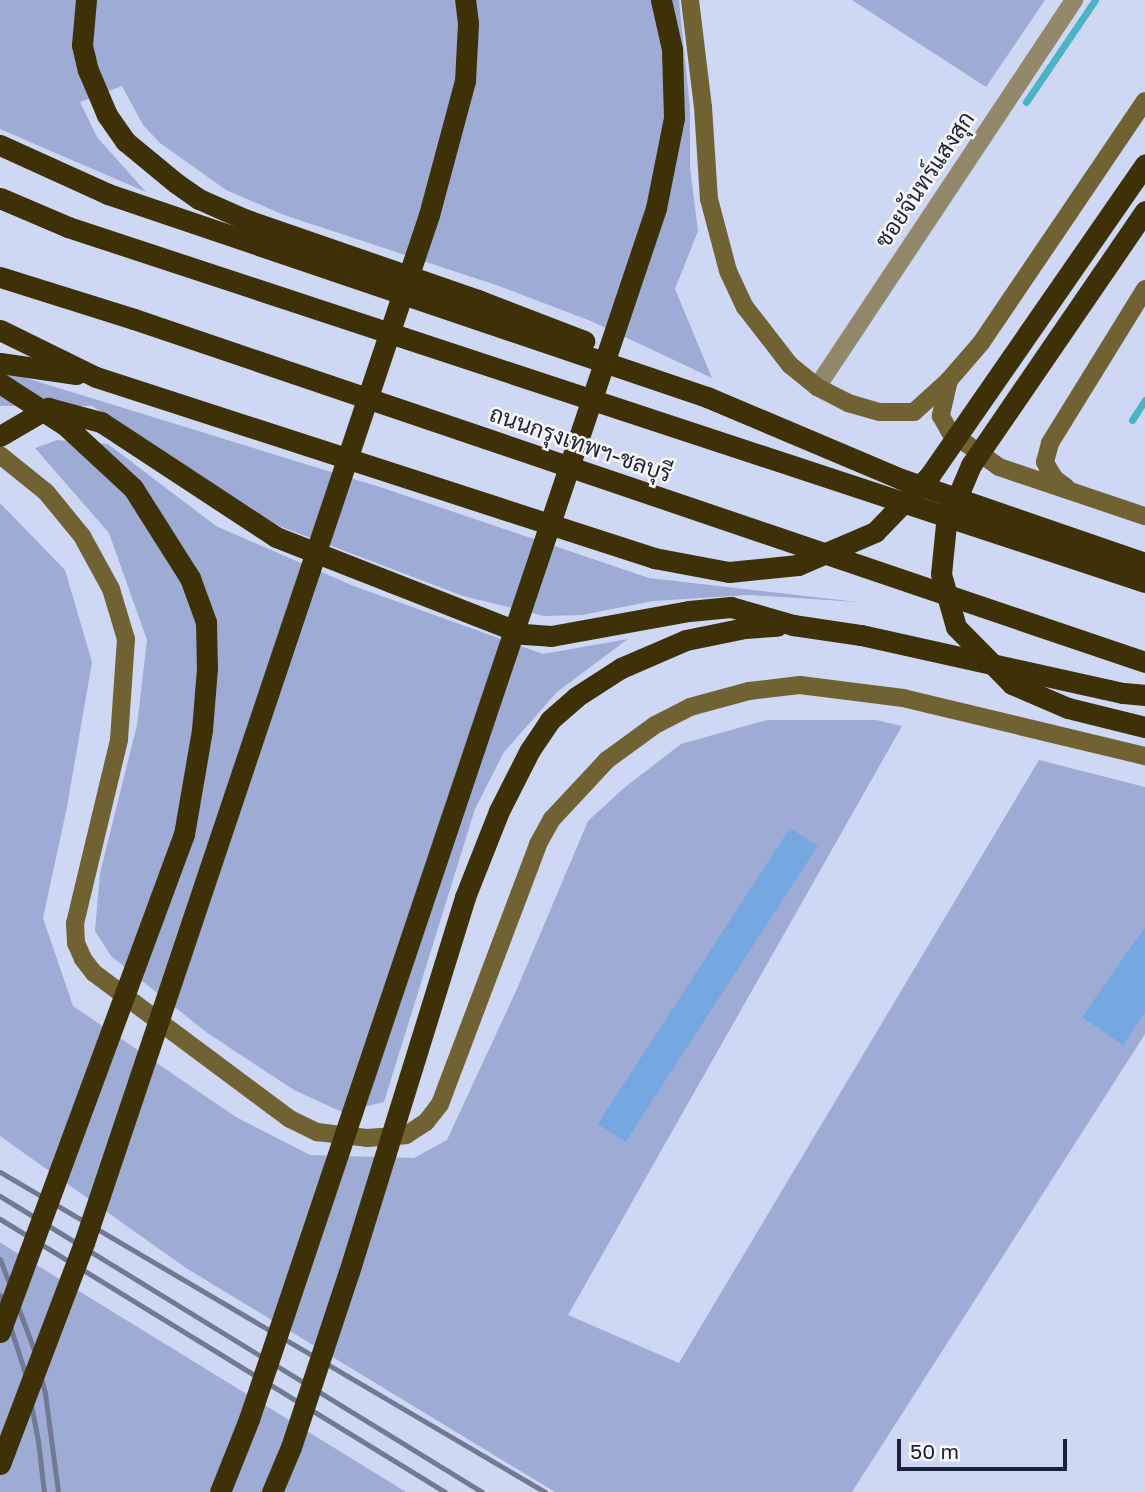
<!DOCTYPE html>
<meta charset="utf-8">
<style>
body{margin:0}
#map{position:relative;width:1145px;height:1492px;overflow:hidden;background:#ced7f3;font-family:"Golos Text",Sarabun,sans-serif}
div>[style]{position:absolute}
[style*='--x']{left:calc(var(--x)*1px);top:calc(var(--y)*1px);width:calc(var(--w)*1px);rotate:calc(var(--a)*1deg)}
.green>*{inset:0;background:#9eabd5}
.stream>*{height:7px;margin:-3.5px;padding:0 3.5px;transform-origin:3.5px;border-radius:3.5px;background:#4ab3c6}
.building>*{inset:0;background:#75a8e0;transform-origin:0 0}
.minor>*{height:18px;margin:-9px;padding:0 9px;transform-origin:9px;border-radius:9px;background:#92886a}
.secondary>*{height:18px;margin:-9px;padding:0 9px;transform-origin:9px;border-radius:9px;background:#716234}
.motorway>*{height:21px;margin:-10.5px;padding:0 10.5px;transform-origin:10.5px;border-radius:10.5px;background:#3e3107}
.rail>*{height:5px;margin:-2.5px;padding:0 2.5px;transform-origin:2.5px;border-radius:2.5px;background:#717994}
.motorway-bridge>*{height:21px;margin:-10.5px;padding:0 10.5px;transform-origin:10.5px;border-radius:10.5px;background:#3e3107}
span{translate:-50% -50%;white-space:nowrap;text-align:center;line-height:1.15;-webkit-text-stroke:5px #f9f9f9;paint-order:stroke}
.street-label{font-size:23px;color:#1c223c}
.scale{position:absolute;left:897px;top:1439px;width:170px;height:32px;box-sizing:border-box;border:4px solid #1c223c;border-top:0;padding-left:9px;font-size:21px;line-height:24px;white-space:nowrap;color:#1c223c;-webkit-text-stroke:5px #f9f9f9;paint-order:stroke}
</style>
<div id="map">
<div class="green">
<div style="clip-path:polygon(0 0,679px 0,690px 108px,690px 167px,698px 231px,675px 289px,712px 378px,591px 321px,499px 286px,284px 215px,226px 190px,160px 143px,143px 125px,122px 86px,80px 102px,97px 137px,146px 192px,0 129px)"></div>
<div style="clip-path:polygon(852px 0,1045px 0,986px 87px)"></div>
<div style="clip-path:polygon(0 370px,383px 488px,649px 578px,858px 602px,749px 595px,653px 601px,582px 615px,544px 616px,463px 596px,279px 526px,92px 406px,0 406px)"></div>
<div style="clip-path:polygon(57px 440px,108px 444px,216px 526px,351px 585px,543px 654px,628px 639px,557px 692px,504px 752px,475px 809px,384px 1102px,342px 1112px,294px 1090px,206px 1032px,111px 956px,95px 931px,100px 873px,137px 725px,147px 640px,109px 533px,35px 448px)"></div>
<div style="clip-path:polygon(0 503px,65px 570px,92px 662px,67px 807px,43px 918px,73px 1006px,236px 1117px,310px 1155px,414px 1158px,447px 1140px,516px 991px,588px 821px,624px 788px,681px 744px,767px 720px,876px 720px,902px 726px,568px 1315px,679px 1363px,1039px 760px,1145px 787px,1145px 1034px,852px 1492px,555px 1492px,186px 1268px,0 1136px)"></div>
<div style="clip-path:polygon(0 1242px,4px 1245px,406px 1492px,0 1492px)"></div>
</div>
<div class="stream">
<div style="--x:1026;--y:102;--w:123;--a:-55.9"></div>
<div style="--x:1132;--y:420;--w:24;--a:-57"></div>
</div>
<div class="building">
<div style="left:790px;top:828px;width:33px;height:353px;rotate:33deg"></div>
<div style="clip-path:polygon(1145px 927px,1145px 1013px,1123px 1045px,1082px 1017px)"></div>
</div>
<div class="minor">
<div style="--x:817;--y:387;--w:465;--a:-56.4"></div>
</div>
<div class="secondary">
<div style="--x:690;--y:0;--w:108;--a:83.1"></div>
<div style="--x:703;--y:107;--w:92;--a:86.3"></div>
<div style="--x:709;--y:199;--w:74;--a:75.2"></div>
<div style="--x:728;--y:271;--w:40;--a:65"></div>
<div style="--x:745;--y:307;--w:73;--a:52.2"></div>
<div style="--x:790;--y:365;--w:35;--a:39"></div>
<div style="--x:817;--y:387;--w:35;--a:27"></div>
<div style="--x:848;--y:403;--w:33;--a:16"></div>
<div style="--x:880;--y:412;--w:34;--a:0"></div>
<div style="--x:914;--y:412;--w:47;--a:-42.4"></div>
<div style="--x:949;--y:380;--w:49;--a:-49.1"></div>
<div style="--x:981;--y:343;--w:292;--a:-55.9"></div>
<div style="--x:949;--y:380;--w:37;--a:103"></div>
<div style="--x:941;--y:416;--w:18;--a:61"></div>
<div style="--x:950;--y:432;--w:60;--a:35.5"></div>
<div style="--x:999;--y:467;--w:154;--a:18.6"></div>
<div style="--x:0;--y:455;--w:59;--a:38.8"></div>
<div style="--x:46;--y:492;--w:57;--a:50.7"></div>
<div style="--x:82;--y:536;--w:60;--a:61.3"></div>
<div style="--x:111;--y:589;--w:52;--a:73.3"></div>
<div style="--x:126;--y:639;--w:101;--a:94"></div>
<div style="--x:119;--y:740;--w:188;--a:103.5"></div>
<div style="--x:75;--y:923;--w:20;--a:87"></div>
<div style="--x:76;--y:943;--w:17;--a:66"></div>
<div style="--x:83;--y:959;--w:18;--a:52"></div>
<div style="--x:94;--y:973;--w:244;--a:36.7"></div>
<div style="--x:290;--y:1119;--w:30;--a:26"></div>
<div style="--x:317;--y:1132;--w:50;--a:6.8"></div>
<div style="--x:367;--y:1138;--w:39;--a:-4"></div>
<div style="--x:406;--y:1135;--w:24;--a:-33"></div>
<div style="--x:426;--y:1122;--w:23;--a:-52"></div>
<div style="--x:440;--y:1104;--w:278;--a:-69.3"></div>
<div style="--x:538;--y:844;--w:29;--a:-61"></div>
<div style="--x:552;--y:819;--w:81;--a:-47"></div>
<div style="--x:607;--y:760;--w:59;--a:-36.1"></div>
<div style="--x:655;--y:725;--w:39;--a:-27"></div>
<div style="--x:690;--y:707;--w:61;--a:-15.2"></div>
<div style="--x:749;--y:691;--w:51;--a:-6.7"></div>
<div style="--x:800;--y:685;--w:104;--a:7.2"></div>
<div style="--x:903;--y:698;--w:249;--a:13.5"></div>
<div style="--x:1066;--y:487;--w:14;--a:-144"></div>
<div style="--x:1055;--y:479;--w:13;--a:-122"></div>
<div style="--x:1048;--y:468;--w:7;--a:-117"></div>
<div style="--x:1045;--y:462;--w:20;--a:-75"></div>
<div style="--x:1050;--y:443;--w:181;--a:-58.3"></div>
</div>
<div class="motorway">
<div style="--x:86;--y:0;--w:45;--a:95.1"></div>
<div style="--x:82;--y:45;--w:26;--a:77"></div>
<div style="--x:88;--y:70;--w:49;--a:67.1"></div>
<div style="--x:107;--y:115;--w:32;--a:55"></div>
<div style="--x:125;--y:141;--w:66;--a:39.5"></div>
<div style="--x:176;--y:183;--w:28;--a:35"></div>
<div style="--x:199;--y:199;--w:49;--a:24"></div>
<div style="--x:244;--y:219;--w:248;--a:19.1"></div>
<div style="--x:478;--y:300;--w:114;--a:21.1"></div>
<div style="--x:0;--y:145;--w:119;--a:24.4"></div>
<div style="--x:108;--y:194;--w:632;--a:18.72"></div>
<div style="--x:707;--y:397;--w:211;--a:22.9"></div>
<div style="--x:901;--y:479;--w:258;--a:19"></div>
<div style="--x:0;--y:198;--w:74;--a:23.1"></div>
<div style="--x:68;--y:227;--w:1134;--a:18.24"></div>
<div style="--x:0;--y:277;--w:140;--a:17.4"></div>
<div style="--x:134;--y:319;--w:1068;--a:18.74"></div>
<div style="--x:0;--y:330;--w:107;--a:26.1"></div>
<div style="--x:96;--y:377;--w:587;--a:17.97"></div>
<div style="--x:0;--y:363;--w:77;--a:8.2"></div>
<div style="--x:0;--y:436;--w:56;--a:-30.3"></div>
<div style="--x:48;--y:408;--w:55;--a:14.8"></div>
<div style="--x:101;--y:422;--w:209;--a:33.3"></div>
<div style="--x:276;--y:537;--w:266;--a:21.4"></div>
<div style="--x:524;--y:634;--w:27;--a:4"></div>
<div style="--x:551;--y:636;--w:140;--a:-10.3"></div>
<div style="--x:689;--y:611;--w:42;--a:-5.4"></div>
<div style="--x:731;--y:607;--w:65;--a:16.2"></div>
<div style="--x:793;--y:625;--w:69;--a:8.4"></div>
<div style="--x:861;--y:635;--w:268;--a:12.5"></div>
<div style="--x:1123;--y:693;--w:22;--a:5"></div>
<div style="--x:621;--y:668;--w:71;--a:-23.3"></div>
<div style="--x:686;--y:640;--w:60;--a:-11.5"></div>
<div style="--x:745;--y:628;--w:32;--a:-4"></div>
</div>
<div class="rail">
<div style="--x:0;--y:1172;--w:632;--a:30.42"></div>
<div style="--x:0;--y:1196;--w:566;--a:31.55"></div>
<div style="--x:0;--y:1219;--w:522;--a:31.53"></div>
<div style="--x:0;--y:1259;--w:97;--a:69.5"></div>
<div style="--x:34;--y:1350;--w:44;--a:75.7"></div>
<div style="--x:45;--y:1393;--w:100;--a:82.5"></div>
<div style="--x:0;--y:1295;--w:82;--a:72.2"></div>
<div style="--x:25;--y:1373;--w:69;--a:79.2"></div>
<div style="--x:38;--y:1441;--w:51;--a:83.3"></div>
</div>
<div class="motorway-bridge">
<div style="--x:1145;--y:211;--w:308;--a:124.4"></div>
<div style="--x:971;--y:465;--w:64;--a:113"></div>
<div style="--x:946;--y:524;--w:50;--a:95.7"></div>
<div style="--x:941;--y:574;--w:55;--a:74.2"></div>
<div style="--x:956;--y:627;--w:80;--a:45.5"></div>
<div style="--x:1012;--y:684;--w:61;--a:23.2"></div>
<div style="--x:1068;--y:708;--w:79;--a:13.9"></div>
<div style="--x:0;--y:383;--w:77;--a:32.9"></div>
<div style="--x:65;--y:425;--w:93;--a:42.8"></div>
<div style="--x:133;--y:488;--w:107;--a:57.7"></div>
<div style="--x:190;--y:578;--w:47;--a:70"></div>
<div style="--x:206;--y:622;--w:46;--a:88.8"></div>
<div style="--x:207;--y:668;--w:62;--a:94.6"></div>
<div style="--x:202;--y:730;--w:106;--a:99.8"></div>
<div style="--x:184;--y:834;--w:531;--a:110.28"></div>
<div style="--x:654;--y:558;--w:76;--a:10.6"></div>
<div style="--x:729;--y:572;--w:69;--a:-5.8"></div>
<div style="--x:798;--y:565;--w:84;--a:-23.2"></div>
<div style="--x:875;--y:532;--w:79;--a:-46"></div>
<div style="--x:930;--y:475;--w:378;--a:-55.3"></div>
<div style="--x:0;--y:1464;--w:236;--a:-69.2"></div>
<div style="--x:84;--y:1243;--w:1084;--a:-71.45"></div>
<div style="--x:429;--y:215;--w:139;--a:-75"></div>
<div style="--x:465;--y:81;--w:58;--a:-87"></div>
<div style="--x:468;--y:23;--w:23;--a:-97"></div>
<div style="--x:220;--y:1492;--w:79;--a:-68.3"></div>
<div style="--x:249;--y:1419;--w:1278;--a:-71.42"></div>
<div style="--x:656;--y:208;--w:92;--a:-78.7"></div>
<div style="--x:674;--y:118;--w:69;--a:-91.7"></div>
<div style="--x:672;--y:49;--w:50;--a:-102.7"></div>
<div style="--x:272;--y:1492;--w:49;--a:-67.1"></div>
<div style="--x:291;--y:1447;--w:184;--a:-71.7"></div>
<div style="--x:349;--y:1272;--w:393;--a:-72.8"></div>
<div style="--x:465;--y:897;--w:92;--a:-68.4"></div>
<div style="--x:499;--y:811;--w:68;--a:-63.1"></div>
<div style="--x:530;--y:750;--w:36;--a:-56"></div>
<div style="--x:550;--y:720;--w:35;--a:-41"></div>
<div style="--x:576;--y:697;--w:54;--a:-32.8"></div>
</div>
<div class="street-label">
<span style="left:924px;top:179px;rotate:-56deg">ซอยจันทร์แสงสุก</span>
<span style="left:581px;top:443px;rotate:19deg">ถนนกรุงเทพฯ-ชลบุรี</span>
</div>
<div class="scale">50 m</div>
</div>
